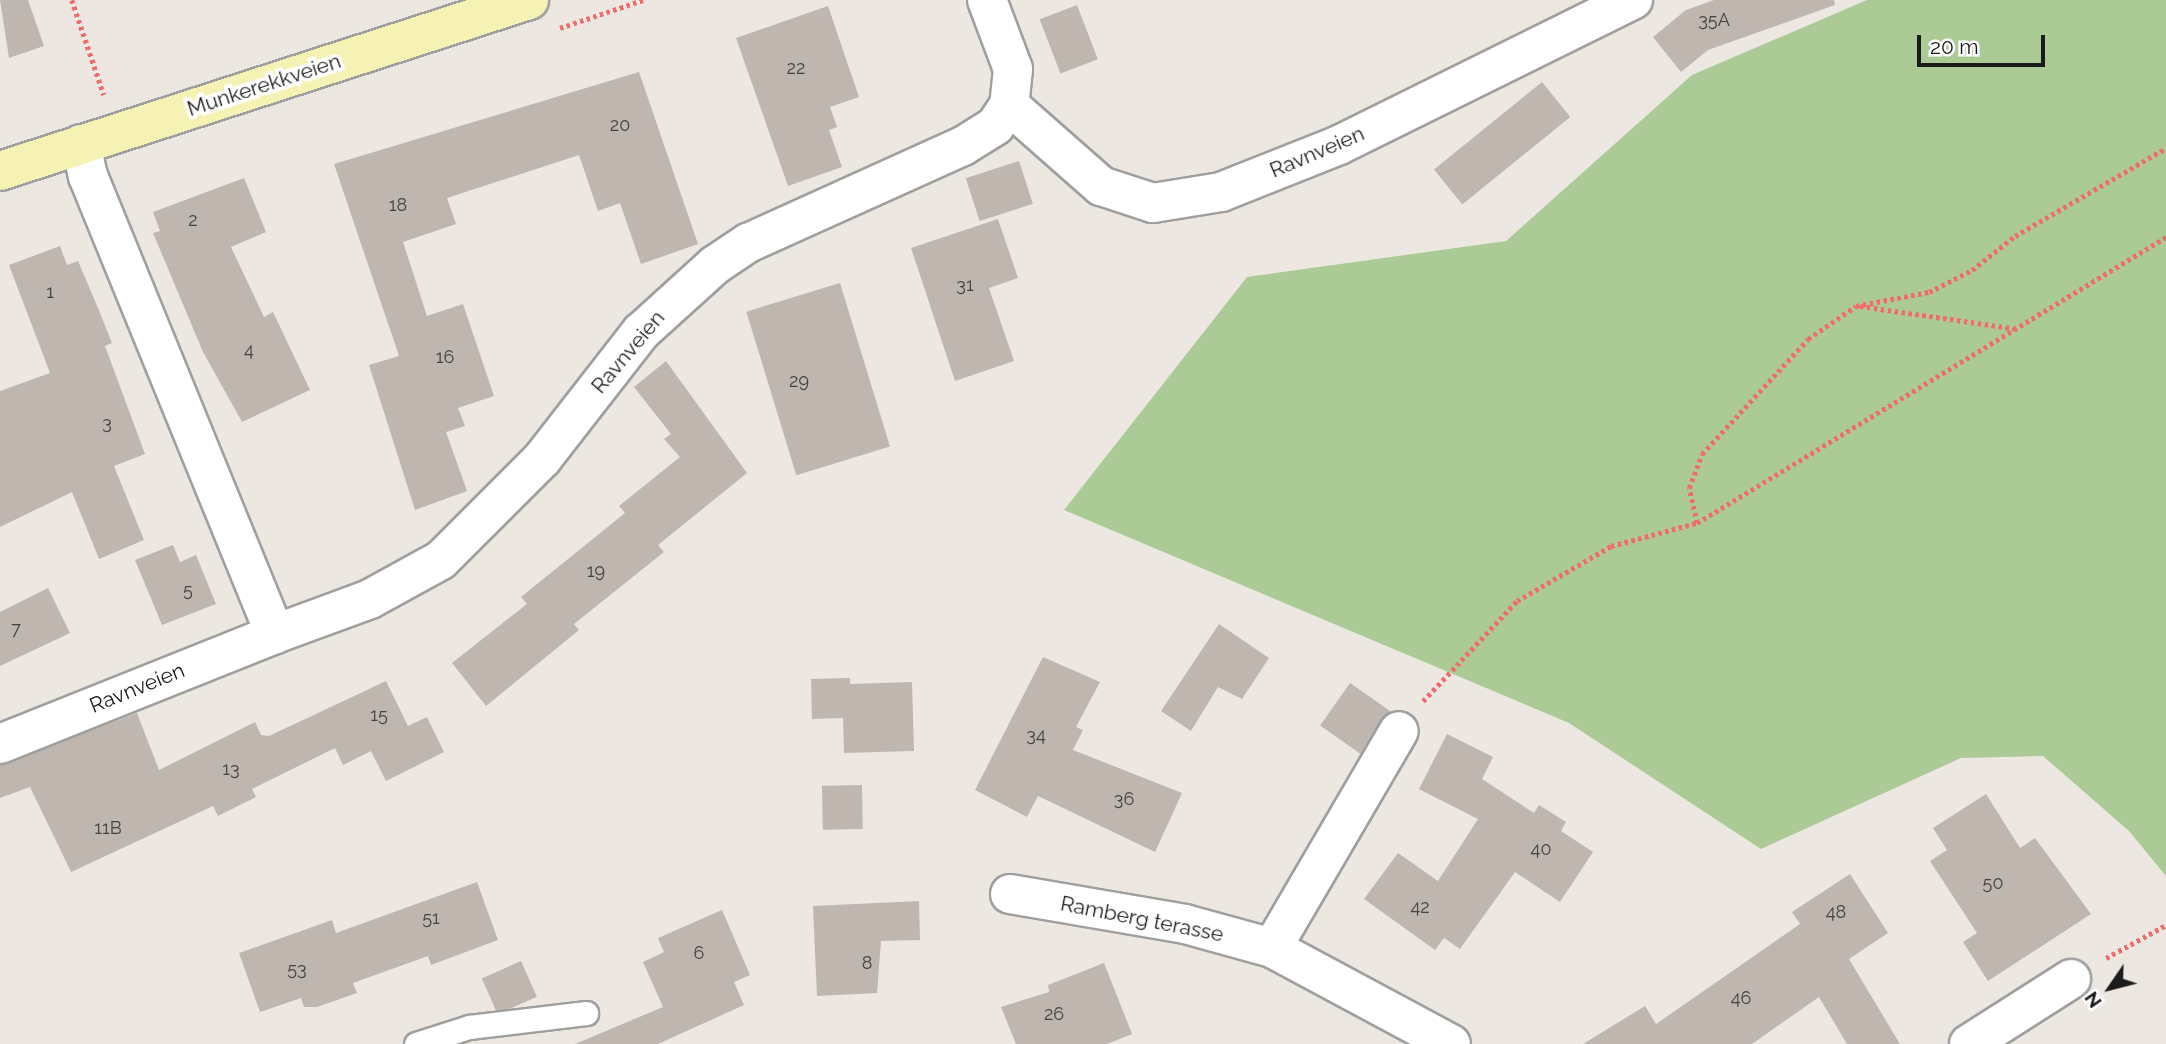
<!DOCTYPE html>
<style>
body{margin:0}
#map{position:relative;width:2166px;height:1044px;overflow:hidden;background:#ece7e0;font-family:Raleway,sans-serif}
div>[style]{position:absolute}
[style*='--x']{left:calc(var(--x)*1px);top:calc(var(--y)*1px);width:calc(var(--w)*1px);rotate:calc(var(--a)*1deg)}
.forest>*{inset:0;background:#abca96}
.building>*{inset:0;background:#c0b6b0;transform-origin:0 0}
.path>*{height:4.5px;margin-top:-2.25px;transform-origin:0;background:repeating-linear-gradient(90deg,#f36a6b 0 3.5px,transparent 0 7px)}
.roads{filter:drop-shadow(2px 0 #9f9f9f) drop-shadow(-2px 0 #9f9f9f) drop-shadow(0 2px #9f9f9f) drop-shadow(0 -2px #9f9f9f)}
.service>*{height:23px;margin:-11.5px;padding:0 11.5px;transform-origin:11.5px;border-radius:11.5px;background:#fff}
.minor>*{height:38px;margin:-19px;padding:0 19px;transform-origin:19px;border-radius:19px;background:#fff}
.secondary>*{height:38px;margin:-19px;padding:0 19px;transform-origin:19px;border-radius:19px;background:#f6f2b4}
span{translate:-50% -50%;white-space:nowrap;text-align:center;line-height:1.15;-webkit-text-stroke:7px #fff;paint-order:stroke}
.number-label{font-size:18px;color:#444240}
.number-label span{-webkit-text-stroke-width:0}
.street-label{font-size:21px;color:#1b1b1b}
.north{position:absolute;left:2075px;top:953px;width:70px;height:70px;-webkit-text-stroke:5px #fff;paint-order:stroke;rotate:235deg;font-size:19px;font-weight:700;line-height:28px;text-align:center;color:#1b1b1b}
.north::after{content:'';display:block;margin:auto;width:24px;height:32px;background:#1b1b1b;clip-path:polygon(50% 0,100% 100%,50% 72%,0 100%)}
.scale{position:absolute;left:1917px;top:35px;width:128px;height:32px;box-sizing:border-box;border:4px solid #1b1b1b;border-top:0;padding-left:9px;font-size:21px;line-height:24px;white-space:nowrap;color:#1b1b1b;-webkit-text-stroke:5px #fff;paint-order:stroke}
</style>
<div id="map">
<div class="forest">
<div style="clip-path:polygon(1867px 0,2166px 0,2166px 876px,2129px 831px,2043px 756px,1961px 758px,1761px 849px,1569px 723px,1064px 510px,1247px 277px,1506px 241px,1692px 75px)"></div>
</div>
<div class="building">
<div style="clip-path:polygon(0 0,28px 0,44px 46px,9px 58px)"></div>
<div style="clip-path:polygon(1714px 0,1834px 0,1835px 5px,1708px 50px,1681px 72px,1653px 37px,1686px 10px)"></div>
<div style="left:1077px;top:5px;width:58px;height:40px;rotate:69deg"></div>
<div style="clip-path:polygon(828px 6px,859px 97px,830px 107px,837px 127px,829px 130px,842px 167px,788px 186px,736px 38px)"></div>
<div style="clip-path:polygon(639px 72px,698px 244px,641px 264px,620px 203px,598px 211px,579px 155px,447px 198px,456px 224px,403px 242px,427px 316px,463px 304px,494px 396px,458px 408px,465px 426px,446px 432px,467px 491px,415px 510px,369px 365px,399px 356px,334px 164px)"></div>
<div style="left:1542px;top:82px;width:45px;height:139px;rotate:51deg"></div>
<div style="left:1019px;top:161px;width:45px;height:56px;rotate:72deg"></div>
<div style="clip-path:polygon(244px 178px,266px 232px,231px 247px,264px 317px,273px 312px,310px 390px,242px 422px,203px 352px,153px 233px,160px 231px,153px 212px)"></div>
<div style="clip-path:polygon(998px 219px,1018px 278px,989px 288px,1014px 361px,955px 381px,911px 248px)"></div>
<div style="clip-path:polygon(60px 246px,67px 265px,78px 261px,98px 308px,112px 343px,105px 346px,145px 454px,114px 466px,144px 540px,99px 559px,72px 492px,0 527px,0 391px,50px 373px,9px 265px)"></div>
<div style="left:840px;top:283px;width:171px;height:98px;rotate:73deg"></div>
<div style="clip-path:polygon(666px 361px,747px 473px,658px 545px,664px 552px,574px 624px,579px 630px,486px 706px,452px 663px,527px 604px,521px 597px,625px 513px,619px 506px,680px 457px,664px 439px,671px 434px,634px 387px)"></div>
<div style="clip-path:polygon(173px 545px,180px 562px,196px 555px,216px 604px,162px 625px,135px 560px)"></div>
<div style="clip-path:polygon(48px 588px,70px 633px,0 666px,0 612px)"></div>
<div style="clip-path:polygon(1219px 624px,1269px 658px,1242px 699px,1218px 687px,1191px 731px,1161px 711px)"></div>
<div style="clip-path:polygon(1043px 657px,1100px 682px,1076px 727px,1083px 730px,1073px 750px,1182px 793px,1155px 852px,1038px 796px,1027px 817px,975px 790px)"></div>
<div style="clip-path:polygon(850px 678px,850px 684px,912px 682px,914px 751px,844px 753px,843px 718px,812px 719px,811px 679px)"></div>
<div style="clip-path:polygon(386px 681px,408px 726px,427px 717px,444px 752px,386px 781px,371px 751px,343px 765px,335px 748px,252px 789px,256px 797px,218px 816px,213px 806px,71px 872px,30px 787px,0 798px,0 765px,137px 713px,159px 770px,255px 722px,261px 735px,269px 736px)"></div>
<div style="left:1350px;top:683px;width:49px;height:52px;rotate:35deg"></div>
<div style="clip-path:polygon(1447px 734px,1493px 757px,1482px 779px,1534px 813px,1539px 805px,1566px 822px,1561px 831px,1593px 852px,1560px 902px,1515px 872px,1460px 949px,1444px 938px,1435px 950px,1364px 899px,1398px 853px,1438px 881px,1478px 819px,1419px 789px)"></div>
<div style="left:862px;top:785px;width:44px;height:40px;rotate:89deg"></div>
<div style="clip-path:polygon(1986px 794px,2020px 848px,2035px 838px,2091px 914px,1988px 981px,1963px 942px,1977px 933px,1930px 861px,1947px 850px,1933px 828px)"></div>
<div style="clip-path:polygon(1850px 874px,1888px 933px,1849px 959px,1900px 1044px,1847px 1044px,1819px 997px,1752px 1044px,1583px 1044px,1645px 1006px,1656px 1024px,1800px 924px,1792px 912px)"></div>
<div style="clip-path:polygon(477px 882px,498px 940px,431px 965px,428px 956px,353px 983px,357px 993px,317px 1007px,304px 1007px,301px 998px,260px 1012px,239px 953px,332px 920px,336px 933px)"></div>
<div style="clip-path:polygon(919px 901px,920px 940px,881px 941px,877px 993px,817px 996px,813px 906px)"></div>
<div style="clip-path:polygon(722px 910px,750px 975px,734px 982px,744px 1005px,658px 1044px,575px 1044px,663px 1007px,643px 962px,664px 952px,658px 938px)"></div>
<div style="left:521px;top:961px;width:39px;height:43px;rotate:66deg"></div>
<div style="clip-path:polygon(1104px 963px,1132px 1034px,1107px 1044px,1016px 1044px,1001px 1007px,1049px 992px,1048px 985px)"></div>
</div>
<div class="path">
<div style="--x:72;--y:0;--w:100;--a:71.4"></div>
<div style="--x:560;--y:28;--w:88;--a:-18.6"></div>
<div style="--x:1860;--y:306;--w:160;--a:8.3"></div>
<div style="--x:1697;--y:523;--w:36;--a:-103"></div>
<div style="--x:1689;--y:488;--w:36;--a:-69"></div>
<div style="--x:1702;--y:454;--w:156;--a:-47.3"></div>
<div style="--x:1808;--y:339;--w:58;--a:-34.5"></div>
<div style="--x:1856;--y:306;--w:74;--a:-10.9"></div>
<div style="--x:1929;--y:292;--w:48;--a:-27.1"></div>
<div style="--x:1972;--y:270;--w:55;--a:-38.3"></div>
<div style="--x:2015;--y:236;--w:175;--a:-30.2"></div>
<div style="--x:1423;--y:701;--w:137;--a:-46.8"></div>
<div style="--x:1517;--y:601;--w:109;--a:-30.3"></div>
<div style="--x:1611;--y:546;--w:89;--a:-15"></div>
<div style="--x:1697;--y:523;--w:549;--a:-31.38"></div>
<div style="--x:2106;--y:958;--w:68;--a:-28.8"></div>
</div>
<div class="roads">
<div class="service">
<div style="--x:416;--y:1044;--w:56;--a:-17.8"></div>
<div style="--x:469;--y:1027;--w:118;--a:-6.8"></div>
</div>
<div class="minor">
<div style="--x:987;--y:0;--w:74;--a:69.4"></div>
<div style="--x:1013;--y:69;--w:36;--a:96"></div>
<div style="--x:1009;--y:105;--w:123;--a:41.4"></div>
<div style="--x:1101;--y:186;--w:55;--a:18.1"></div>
<div style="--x:1153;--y:203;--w:69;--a:-9.2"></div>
<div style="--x:1221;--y:192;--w:127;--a:-21.7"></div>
<div style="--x:1339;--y:145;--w:328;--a:-26.3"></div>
<div style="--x:81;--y:144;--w:33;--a:78"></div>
<div style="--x:88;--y:176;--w:495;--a:67.8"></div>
<div style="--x:275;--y:634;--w:101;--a:-20.2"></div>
<div style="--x:370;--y:599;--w:81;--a:-28.8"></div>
<div style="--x:441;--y:560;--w:143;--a:-45"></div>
<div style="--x:542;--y:459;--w:161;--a:-52.1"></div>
<div style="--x:641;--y:332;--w:100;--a:-42.2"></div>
<div style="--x:715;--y:265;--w:40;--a:-34"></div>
<div style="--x:748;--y:243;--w:236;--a:-24.3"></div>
<div style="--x:963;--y:146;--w:38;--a:-32"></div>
<div style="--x:995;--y:126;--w:25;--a:-56"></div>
<div style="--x:0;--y:744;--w:296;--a:-21.8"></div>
<div style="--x:1010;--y:894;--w:178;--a:9.7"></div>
<div style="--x:1185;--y:924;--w:90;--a:15.4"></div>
<div style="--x:1272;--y:948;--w:203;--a:28.2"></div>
<div style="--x:1272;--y:948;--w:251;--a:-59.7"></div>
<div style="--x:1969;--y:1044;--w:121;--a:-32.5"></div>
</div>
<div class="secondary">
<div style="--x:0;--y:171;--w:556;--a:-17.91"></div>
</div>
</div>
<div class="number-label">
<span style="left:1714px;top:20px">35A</span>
<span style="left:796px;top:68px">22</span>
<span style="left:620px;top:125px">20</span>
<span style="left:398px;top:205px">18</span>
<span style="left:193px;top:220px">2</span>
<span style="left:965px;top:285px">31</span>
<span style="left:50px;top:292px">1</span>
<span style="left:249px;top:350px">4</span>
<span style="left:445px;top:357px">16</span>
<span style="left:799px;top:381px">29</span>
<span style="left:107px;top:423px">3</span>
<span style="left:596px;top:571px">19</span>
<span style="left:188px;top:590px">5</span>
<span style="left:16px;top:629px">7</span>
<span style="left:379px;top:715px">15</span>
<span style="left:1036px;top:735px">34</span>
<span style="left:231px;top:769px">13</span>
<span style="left:1124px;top:799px">36</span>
<span style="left:108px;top:828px">11B</span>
<span style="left:1541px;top:849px">40</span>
<span style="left:1993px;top:883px">50</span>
<span style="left:1420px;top:907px">42</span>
<span style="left:1836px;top:912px">48</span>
<span style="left:431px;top:918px">51</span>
<span style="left:699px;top:953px">6</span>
<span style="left:867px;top:963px">8</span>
<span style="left:297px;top:969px">53</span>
<span style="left:1741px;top:998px">46</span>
<span style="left:1054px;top:1014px">26</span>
</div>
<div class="street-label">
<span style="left:264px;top:85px;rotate:-18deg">Munkerekkveien</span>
<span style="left:1317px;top:152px;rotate:-23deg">Ravnveien</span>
<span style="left:628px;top:352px;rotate:-50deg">Ravnveien</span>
<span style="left:137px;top:688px;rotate:-22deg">Ravnveien</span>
<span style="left:1142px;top:919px;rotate:11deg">Ramberg terasse</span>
</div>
<div class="north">N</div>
<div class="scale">20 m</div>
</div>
